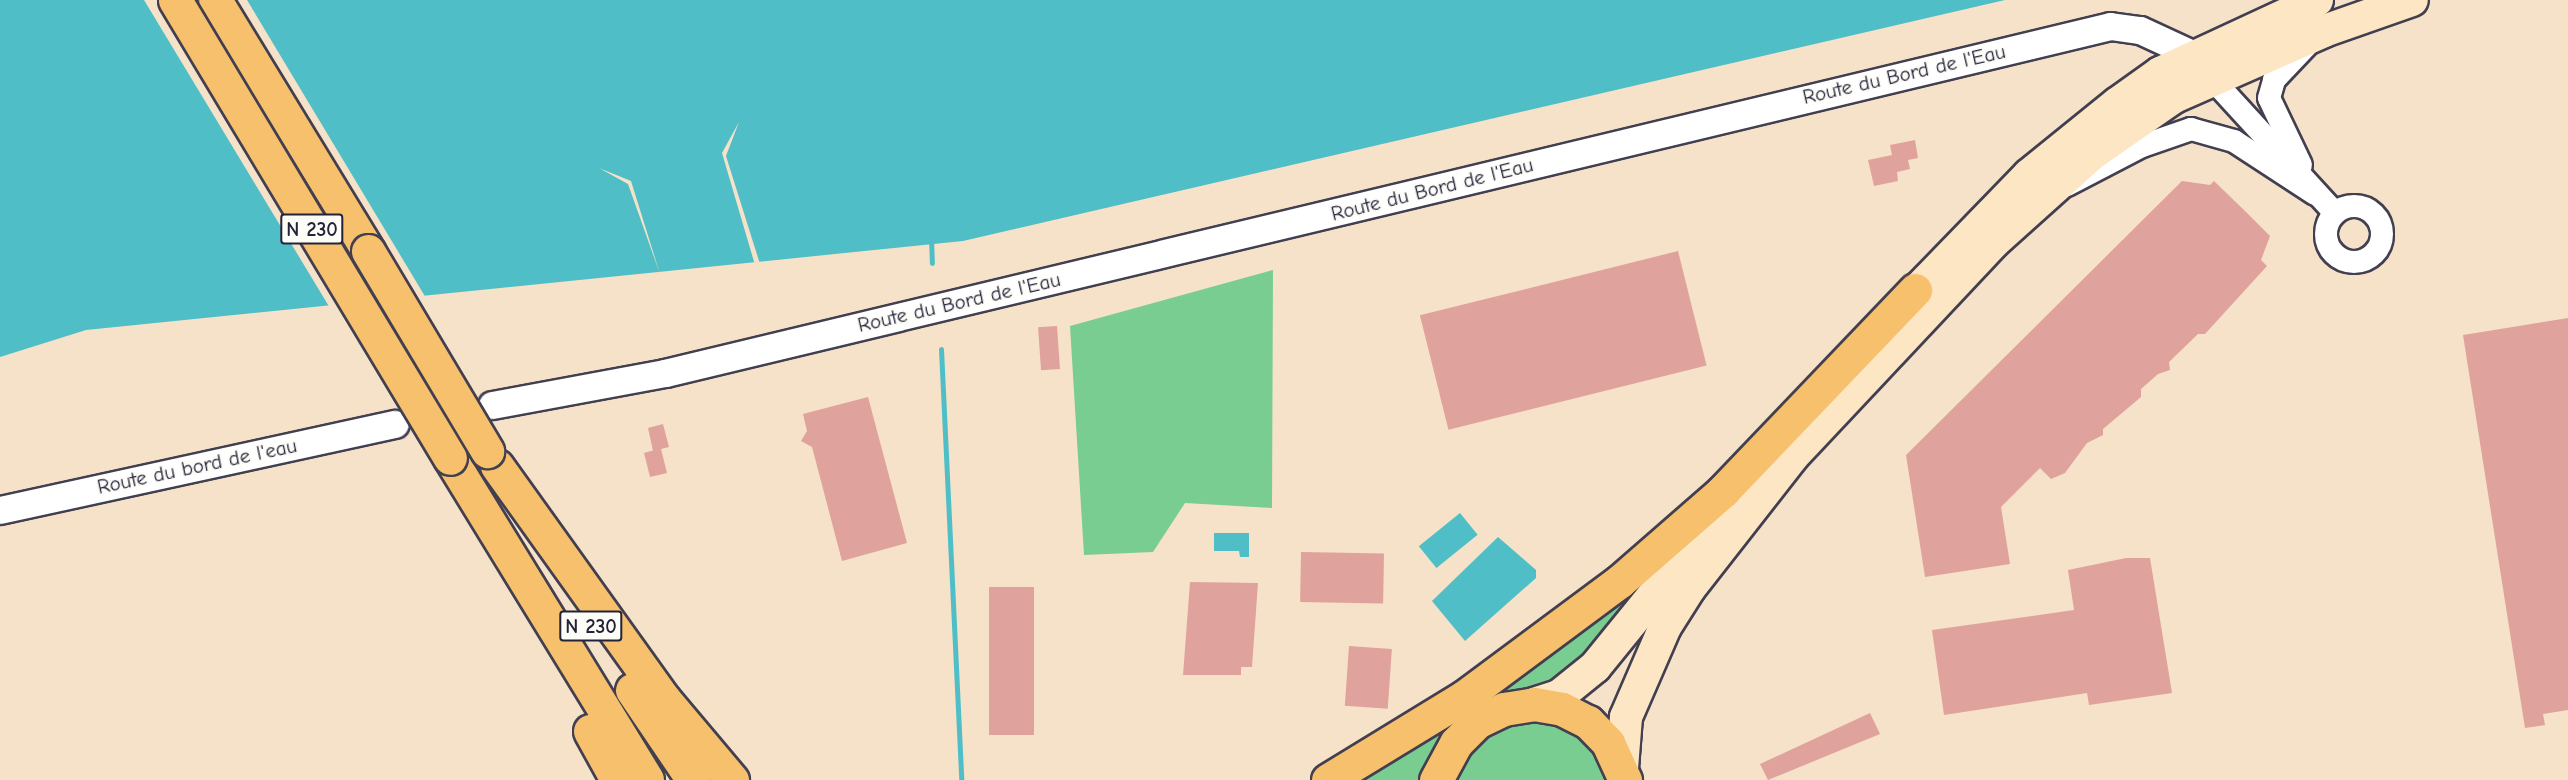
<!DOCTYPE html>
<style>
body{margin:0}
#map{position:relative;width:2568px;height:780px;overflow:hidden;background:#f5e2c9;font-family:"Comic Neue",sans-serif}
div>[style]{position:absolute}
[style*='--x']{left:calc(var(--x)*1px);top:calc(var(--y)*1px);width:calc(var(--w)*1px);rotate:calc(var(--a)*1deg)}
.green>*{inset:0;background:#7acd90}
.water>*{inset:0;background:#50bec6;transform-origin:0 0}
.pier>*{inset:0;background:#f5e2c9}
.stream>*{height:5px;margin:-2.5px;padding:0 2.5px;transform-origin:2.5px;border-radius:2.5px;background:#50bec6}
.building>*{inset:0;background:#e0a29d;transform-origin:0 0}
.roads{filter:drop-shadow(2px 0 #423f50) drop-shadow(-2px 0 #423f50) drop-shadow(0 2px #423f50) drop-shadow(0 -2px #423f50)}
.minor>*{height:22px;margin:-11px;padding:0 11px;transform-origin:11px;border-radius:11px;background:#fff}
.minor>.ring{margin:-11px;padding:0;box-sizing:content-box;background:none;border:22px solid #fff;border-radius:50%}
.tertiary>*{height:27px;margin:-13.5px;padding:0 13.5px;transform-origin:13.5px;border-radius:13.5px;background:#fff}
.secondary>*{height:32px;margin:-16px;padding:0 16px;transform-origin:16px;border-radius:16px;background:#fce6c4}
.primary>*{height:33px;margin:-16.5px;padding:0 16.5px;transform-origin:16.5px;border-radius:16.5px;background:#f7c06c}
.trunk>*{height:33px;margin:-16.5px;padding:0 16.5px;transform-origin:16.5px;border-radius:16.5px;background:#f7c06c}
.bridges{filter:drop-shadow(2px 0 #423f50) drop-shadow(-2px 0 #423f50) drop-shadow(0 2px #423f50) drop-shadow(0 -2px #423f50)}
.trunk-bridge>*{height:33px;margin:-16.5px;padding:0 16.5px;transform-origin:16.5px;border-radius:16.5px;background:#f7c06c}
span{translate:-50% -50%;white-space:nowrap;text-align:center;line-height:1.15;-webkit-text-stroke:4.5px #fdfcf7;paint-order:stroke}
.shield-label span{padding:2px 4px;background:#fdfcf7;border:2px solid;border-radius:4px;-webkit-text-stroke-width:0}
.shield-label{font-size:20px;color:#22223b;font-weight:700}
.street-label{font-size:21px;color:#22223b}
</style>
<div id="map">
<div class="green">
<div style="clip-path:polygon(1273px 270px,1272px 508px,1185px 503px,1153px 552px,1084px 555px,1070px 326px)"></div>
<div style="clip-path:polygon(1663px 556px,1599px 647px,1425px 780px,1349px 780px)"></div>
<div style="clip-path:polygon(1527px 720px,1553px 723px,1577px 735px,1595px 753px,1607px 780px,1457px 780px,1479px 741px,1501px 727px)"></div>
</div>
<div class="water">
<div style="clip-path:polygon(0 0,2005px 0,963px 241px,86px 330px,0 357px)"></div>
<div style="left:1460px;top:513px;width:28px;height:53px;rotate:51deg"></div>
<div style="clip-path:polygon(1214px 533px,1249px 533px,1249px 557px,1240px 557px,1239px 551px,1214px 551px)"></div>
<div style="clip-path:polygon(1498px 537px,1536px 570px,1536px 578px,1465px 641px,1432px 601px)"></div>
</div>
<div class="pier">
<div style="clip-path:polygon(144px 0,247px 0,426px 298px,330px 308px)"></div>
<div style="clip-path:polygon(739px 122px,726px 156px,760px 264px,755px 265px,722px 153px)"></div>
<div style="clip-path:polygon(599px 168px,631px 181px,660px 274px,628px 184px)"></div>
</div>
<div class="stream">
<div style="--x:931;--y:237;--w:26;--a:88"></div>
<div style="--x:941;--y:349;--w:431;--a:87.3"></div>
</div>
<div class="building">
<div style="clip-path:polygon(1915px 140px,1918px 158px,1908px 160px,1910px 169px,1897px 172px,1898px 181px,1874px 186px,1868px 160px,1892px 155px,1890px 145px)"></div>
<div style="clip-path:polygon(2182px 181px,2210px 185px,2214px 181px,2247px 213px,2270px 236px,2261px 260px,2267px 266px,2205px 334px,2198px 334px,2169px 362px,2170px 370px,2158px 374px,2141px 389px,2141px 397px,2103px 429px,2103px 435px,2087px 443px,2065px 473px,2051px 479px,2040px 468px,2001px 507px,2010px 564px,1925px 577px,1906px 455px)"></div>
<div style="left:1678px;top:251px;width:118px;height:266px;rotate:76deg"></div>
<div style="clip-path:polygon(2568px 318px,2568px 710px,2543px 714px,2545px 725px,2525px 728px,2463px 335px)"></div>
<div style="left:1057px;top:326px;width:43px;height:19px;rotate:86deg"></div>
<div style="clip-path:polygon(868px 397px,907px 543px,842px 561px,812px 447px,801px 441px,807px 431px,803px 414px)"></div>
<div style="clip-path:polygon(663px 424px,669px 447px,661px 449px,667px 473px,650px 477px,644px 453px,658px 449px,653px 451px,648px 428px)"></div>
<div style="left:1301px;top:552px;width:83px;height:50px;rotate:1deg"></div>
<div style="clip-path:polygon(2126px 558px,2150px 558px,2172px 693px,2089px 705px,2087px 693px,1944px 715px,1932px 630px,2074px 610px,2068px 570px)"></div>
<div style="clip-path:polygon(1190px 582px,1258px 583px,1252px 667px,1241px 667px,1241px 675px,1183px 675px)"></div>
<div style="left:989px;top:587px;width:45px;height:148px"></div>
<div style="left:1349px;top:646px;width:43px;height:60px;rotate:4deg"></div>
<div style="clip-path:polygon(1870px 713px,1880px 734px,1768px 780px,1760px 764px)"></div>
</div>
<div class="roads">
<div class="minor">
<div style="--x:2203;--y:69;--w:195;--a:47.5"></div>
<div style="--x:2301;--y:165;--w:74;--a:-115.5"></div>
<div style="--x:2269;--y:98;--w:19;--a:-74"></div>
<div style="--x:2274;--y:80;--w:50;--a:-46.6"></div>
<div style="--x:2067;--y:185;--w:85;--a:-27.5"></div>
<div style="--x:2142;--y:146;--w:52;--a:-19.1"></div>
<div style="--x:2191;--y:129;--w:45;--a:15.6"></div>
<div style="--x:2234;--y:141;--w:97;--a:33.2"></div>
<div class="ring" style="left:2326px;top:206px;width:34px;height:34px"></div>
</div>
<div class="tertiary">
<div style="--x:492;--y:405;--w:176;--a:-10.5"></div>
<div style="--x:665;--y:373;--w:1486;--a:-13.5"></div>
<div style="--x:2110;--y:26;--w:30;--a:8"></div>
<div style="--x:2140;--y:30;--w:62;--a:24.9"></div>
<div style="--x:0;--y:510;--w:404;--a:-12.3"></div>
</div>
<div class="secondary">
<div style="--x:1902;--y:306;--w:182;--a:-45.9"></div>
<div style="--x:2029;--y:175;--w:114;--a:-39"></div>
<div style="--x:2118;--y:103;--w:52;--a:-35.5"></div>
<div style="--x:2160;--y:73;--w:173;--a:-24.9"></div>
<div style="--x:1534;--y:704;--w:26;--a:-18"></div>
<div style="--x:1559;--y:696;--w:46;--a:-38.9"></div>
<div style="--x:1595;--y:667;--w:227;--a:-50.9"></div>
<div style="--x:1622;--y:768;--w:51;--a:-85.5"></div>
<div style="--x:1626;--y:717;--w:98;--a:-66.6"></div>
<div style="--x:1665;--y:627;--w:45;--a:-57.7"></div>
<div style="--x:1689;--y:589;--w:167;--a:-52"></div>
<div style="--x:1792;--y:457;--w:295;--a:-46.8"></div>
<div style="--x:1994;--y:242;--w:132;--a:-41.9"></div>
<div style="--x:2092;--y:154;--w:100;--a:-34.8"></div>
<div style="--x:2174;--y:97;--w:164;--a:-23.7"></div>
<div style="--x:2324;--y:31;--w:93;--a:-19.4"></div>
</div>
<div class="primary">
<div style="--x:1436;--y:780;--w:42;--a:-61.6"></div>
<div style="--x:1456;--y:743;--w:30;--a:-45"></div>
<div style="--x:1477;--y:722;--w:30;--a:-26"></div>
<div style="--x:1504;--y:709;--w:30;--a:-9"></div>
<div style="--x:1534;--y:704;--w:28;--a:10"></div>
<div style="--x:1562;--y:709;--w:29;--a:27"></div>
<div style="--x:1588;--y:722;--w:29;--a:46"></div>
<div style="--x:1608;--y:743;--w:41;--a:65.3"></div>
</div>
<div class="trunk">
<div style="--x:215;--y:0;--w:294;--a:58.6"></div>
<div style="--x:450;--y:458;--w:377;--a:58.5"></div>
<div style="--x:497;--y:466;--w:287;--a:54.4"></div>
<div style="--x:664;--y:699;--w:106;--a:50"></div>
<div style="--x:632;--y:690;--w:109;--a:55.9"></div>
<div style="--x:590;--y:731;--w:56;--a:61.1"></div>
<div style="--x:1328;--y:780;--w:159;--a:-31.4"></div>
<div style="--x:1464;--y:697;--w:194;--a:-36.6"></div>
<div style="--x:1620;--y:581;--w:137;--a:-41.1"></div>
<div style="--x:1723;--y:491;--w:278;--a:-46.3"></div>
</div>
</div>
<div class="bridges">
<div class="trunk-bridge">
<div style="--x:175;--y:0;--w:534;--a:59.02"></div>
<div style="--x:368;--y:251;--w:233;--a:59.2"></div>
</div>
</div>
<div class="shield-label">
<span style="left:312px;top:229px">N 230</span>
<span style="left:591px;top:626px">N 230</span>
</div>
<div class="street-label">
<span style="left:1904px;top:74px;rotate:-13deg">Route du Bord de l'Eau</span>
<span style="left:1432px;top:189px;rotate:-14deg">Route du Bord de l'Eau</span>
<span style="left:959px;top:302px;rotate:-13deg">Route du Bord de l'Eau</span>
<span style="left:197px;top:466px;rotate:-12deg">Route du bord de l'eau</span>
</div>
</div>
